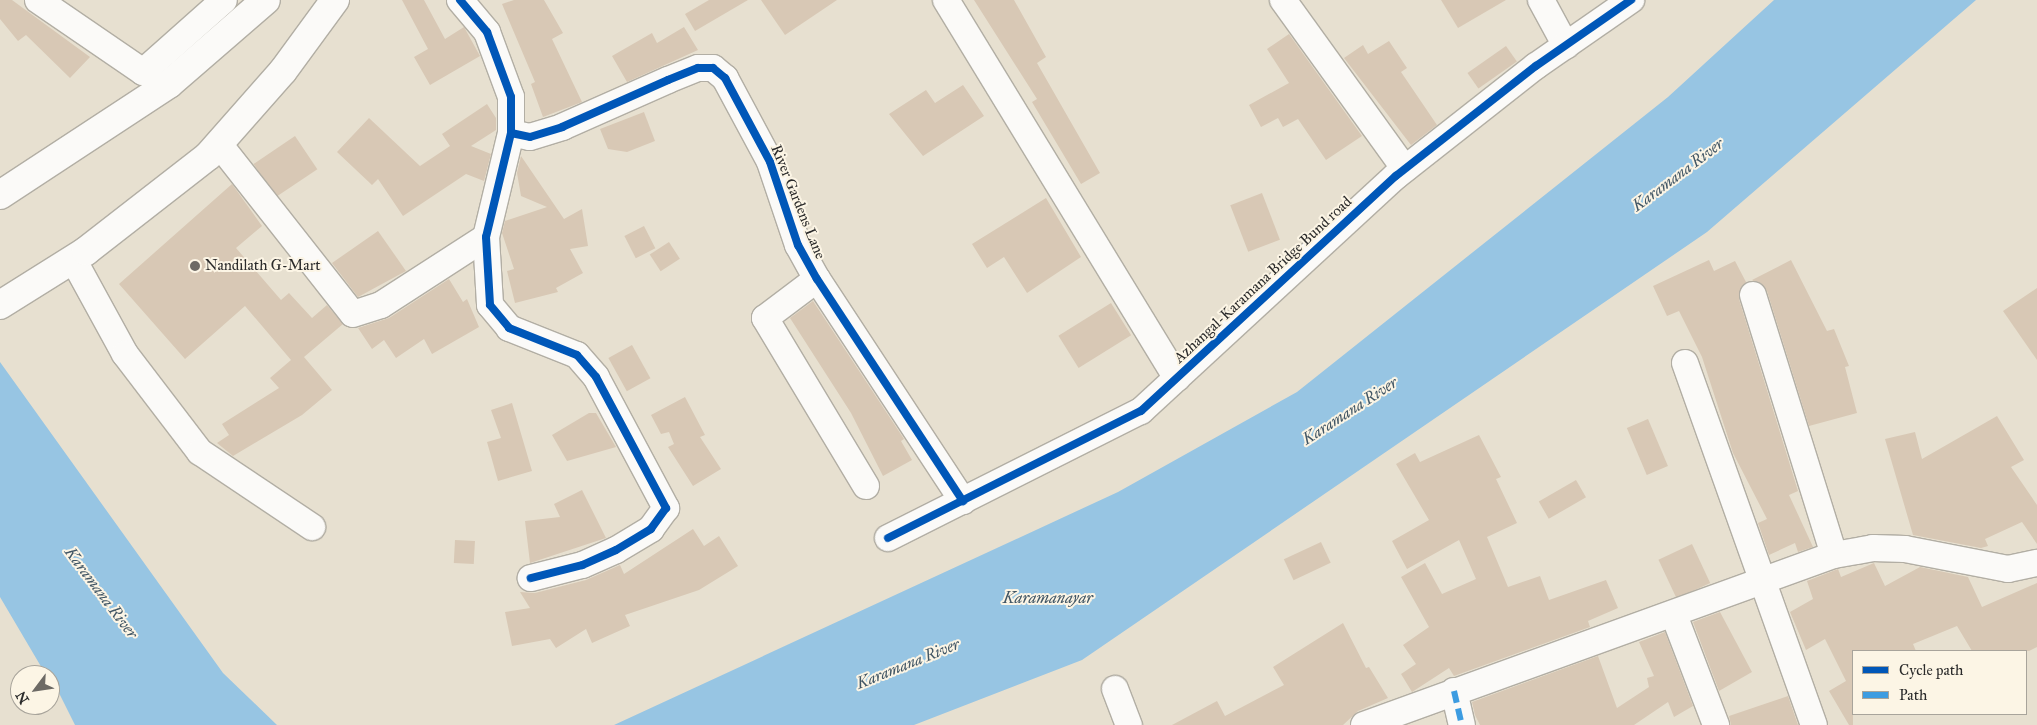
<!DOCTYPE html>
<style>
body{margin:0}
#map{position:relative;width:2037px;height:725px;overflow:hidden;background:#e7e0d0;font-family:"IM FELL Great Primer",serif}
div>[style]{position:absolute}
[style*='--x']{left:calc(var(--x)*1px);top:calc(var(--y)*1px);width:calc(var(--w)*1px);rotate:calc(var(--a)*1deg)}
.water>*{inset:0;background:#97c5e3}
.building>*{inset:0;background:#d8c8b5;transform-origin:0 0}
.roads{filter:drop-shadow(1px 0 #b2aea4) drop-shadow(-1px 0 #b2aea4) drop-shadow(0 1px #b2aea4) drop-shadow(0 -1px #b2aea4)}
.minor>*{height:26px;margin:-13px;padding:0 13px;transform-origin:13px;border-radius:13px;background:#fbfaf8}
.major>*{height:28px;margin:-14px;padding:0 14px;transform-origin:14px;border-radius:14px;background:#fbfaf8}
.quiet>*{height:6px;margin-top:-3px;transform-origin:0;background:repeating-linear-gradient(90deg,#3d9ce1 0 12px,transparent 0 18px)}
.cycleway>*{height:8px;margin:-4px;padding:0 4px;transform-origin:4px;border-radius:4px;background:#0057b8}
.dots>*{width:14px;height:14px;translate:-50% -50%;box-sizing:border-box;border:2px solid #fcf5e5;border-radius:50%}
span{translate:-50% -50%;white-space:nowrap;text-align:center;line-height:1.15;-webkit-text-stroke:4px #fcf5e5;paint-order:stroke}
.street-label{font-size:15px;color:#2b2b2b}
.poi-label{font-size:15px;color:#2b2b2b}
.left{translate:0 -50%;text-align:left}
.water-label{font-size:16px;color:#415665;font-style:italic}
.legend{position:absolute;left:1852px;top:650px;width:175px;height:65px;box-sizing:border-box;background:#fcf5e5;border:1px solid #a8a49b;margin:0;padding:6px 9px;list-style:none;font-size:15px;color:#2b2b2b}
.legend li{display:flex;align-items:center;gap:10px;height:25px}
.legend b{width:25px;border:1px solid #a8a49b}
.north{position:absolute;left:10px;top:665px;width:50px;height:50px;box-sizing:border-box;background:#fcf5e5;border:1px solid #a8a49b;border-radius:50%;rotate:239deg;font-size:14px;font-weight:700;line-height:20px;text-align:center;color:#2b2b2b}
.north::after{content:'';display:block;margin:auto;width:18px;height:22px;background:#6d6a65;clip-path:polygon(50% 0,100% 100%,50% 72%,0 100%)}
</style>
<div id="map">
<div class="water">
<div style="clip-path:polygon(1774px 0,1976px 0,1707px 232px,1082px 660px,914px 725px,614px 725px,1118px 492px,1297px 392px,1668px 97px)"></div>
<div style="clip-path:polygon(0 362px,223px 673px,277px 725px,75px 725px,50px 675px,46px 675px,0 597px)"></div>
</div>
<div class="building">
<div style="clip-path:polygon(0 0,12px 0,90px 57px,70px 78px,26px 35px,18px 41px,0 19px)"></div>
<div style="clip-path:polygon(402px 0,424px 0,445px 39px,464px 27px,480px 56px,430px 85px,414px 57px,428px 49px)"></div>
<div style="clip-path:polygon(514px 0,544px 0,563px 33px,552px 39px,582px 102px,543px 117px,531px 84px,535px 82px,502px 4px)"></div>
<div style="clip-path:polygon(709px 0,748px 0,695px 31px,685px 14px)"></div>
<div style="clip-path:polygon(761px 0,837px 0,785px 35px)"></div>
<div style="clip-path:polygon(974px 0,1014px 0,1046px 57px,1037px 63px,1100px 173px,1081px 184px,1032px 102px,1037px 99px)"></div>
<div style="clip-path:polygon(1441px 0,1506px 0,1458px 28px)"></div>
<div style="clip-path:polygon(684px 27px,698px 50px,627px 82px,612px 56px,652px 33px,657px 43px)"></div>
<div style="clip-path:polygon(1289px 34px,1362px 136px,1326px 160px,1298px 119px,1283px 127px,1278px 118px,1261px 127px,1249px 105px,1289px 83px,1267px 49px)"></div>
<div style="clip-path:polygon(1389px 41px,1407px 68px,1401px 72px,1437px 125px,1411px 145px,1344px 58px,1363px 45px,1368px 54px)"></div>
<div style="left:1506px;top:46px;width:19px;height:47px;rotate:55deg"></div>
<div style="clip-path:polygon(963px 85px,984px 116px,923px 156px,889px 114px,926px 90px,935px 103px)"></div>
<div style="clip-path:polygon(487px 104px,496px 118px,496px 130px,471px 146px,491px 154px,484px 181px,466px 174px,403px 216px,378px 179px,372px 185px,337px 152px,369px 118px,420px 166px,450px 146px,442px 134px)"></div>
<div style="clip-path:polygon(644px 112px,655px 141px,627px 152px,608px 149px,600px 129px)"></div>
<div style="left:295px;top:136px;width:40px;height:50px;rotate:56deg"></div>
<div style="clip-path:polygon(521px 156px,564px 219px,582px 209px,588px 246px,570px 249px,583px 273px,556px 288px,558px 292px,515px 303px,507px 271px,514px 269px,502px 233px,505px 221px,547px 207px,521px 196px,517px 173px)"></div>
<div style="clip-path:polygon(232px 184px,262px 226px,236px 248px,281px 300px,289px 293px,312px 318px,327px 305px,343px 324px,304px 357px,332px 390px,302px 415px,233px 456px,217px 443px,229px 435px,222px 424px,279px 388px,270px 378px,291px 360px,245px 306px,185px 359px,119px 284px)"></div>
<div style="left:1262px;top:193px;width:50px;height:34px;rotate:69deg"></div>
<div style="clip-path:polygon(1046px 198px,1081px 257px,1027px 293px,1004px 257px,987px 268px,972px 244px)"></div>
<div style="left:644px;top:226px;width:25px;height:22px;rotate:63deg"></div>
<div style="clip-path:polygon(378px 231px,406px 271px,358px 297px,332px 263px)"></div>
<div style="left:669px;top:242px;width:20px;height:23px;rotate:57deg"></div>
<div style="clip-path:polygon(1709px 260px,1714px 271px,1735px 261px,1746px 282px,1739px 299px,1798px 491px,1789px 495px,1813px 547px,1798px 552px,1795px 543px,1769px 555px,1758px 523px,1767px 519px,1733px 453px,1702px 357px,1679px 311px,1667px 316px,1653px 286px)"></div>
<div style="clip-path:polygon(1791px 260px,1827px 331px,1834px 329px,1849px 366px,1845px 367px,1857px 413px,1809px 426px,1767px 291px,1752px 280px)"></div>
<div style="clip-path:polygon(449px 279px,463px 302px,467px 299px,479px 327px,432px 354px,424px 339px,396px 358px,384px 340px,372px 349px,358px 328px,389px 318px)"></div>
<div style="clip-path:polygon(2037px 288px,2037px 360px,2003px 311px)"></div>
<div style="clip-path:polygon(813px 301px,904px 439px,901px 441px,912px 460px,883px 476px,851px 413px,790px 318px)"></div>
<div style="left:1111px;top:303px;width:38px;height:62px;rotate:58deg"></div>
<div style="left:632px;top:345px;width:38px;height:27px;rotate:61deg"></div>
<div style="clip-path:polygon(685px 397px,705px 435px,700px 437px,721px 469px,693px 486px,668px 447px,674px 444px,669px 432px,661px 434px,651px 415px)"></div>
<div style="clip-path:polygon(512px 403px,532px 471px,498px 481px,487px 442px,501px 438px,491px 410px)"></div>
<div style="clip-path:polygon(589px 413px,596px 413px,616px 447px,567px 461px,552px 435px)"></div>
<div style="clip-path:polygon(1997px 416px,2024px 460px,2011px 467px,2037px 505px,2037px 544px,2022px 522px,1985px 539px,1988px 546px,1981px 548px,1913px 535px,1885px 439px,1915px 432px,1922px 459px)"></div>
<div style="left:1648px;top:419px;width:51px;height:23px;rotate:67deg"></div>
<div style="clip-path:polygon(1479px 435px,1501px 477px,1496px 479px,1517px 523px,1487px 537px,1508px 587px,1540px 576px,1549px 600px,1606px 580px,1618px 608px,1588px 621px,1590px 627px,1454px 676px,1449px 668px,1412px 692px,1401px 674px,1416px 664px,1403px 645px,1429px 627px,1401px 577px,1425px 563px,1442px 594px,1476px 579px,1459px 540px,1407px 569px,1392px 541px,1429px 520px,1396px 464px,1415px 453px,1420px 462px)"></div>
<div style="left:1576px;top:480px;width:20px;height:43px;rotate:60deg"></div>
<div style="clip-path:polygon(582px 490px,606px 538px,530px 563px,525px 521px,560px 517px,554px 504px)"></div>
<div style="clip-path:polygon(693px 529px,704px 546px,719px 536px,738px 566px,699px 590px,625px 615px,630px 626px,592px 643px,586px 629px,556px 648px,550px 639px,512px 646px,505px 612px,530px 608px,520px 592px,535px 593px,586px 580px,620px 565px,624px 574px)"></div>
<div style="left:455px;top:540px;width:20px;height:23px;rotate:3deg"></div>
<div style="left:1321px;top:542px;width:23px;height:41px;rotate:65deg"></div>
<div style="left:1692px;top:544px;width:43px;height:37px;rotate:65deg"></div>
<div style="clip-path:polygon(1874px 563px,1885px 586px,1920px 567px,1968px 577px,1982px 607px,2037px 583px,2037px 647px,2029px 651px,1972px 651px,1957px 626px,1913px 644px,1916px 651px,1853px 651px,1853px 725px,1849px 725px,1829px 691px,1846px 681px,1825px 639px,1806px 650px,1790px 612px,1813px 599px,1807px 581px,1838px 569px,1841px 577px)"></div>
<div style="clip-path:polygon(1720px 612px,1752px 672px,1719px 691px,1693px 622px)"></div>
<div style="clip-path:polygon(1343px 623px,1366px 668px,1369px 667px,1388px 698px,1358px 711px,1343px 725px,1172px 725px,1217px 701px,1225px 716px,1284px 685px,1273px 667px)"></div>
<div style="clip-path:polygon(1665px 632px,1693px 706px,1674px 717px,1668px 702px,1634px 725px,1480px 725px,1475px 715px,1472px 702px,1598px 656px,1617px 708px,1649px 687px,1647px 678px,1654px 676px,1639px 642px)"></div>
<div style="clip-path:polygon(1788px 696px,1798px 725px,1731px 725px,1729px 716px)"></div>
</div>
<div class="roads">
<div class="minor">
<div style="--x:38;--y:0;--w:127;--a:34.4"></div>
<div style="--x:143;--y:72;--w:108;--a:-41.6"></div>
<div style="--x:460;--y:0;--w:42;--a:49.8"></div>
<div style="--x:487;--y:32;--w:69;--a:69.7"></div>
<div style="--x:511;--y:97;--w:36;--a:90"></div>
<div style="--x:511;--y:133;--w:107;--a:103.5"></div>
<div style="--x:486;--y:237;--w:68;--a:86.6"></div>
<div style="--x:490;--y:305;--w:30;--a:50"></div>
<div style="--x:509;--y:328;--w:73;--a:21.7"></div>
<div style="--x:577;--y:355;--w:29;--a:49"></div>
<div style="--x:596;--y:377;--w:149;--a:61.9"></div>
<div style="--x:666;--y:508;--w:26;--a:126"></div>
<div style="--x:651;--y:529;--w:41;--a:149"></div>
<div style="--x:616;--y:550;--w:37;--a:156"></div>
<div style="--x:582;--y:565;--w:53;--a:165.7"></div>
<div style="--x:946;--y:0;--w:443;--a:58.6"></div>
<div style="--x:1283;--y:0;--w:208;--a:54.2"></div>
<div style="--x:1541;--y:0;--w:52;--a:61.5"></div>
<div style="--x:511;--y:133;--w:19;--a:12"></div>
<div style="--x:530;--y:137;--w:34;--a:-17"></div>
<div style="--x:562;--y:127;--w:116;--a:-23.9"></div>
<div style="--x:668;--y:80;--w:32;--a:-22"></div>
<div style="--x:698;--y:68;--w:15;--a:0"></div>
<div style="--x:713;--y:68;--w:16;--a:40"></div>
<div style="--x:725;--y:78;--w:95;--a:61.8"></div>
<div style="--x:770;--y:162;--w:88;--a:71.4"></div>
<div style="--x:798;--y:245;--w:39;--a:61"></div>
<div style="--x:817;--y:279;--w:266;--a:56.7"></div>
<div style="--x:219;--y:144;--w:216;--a:51.8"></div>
<div style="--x:353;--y:314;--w:29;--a:-18"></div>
<div style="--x:381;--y:305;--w:125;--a:-32.9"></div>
<div style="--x:73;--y:259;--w:108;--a:61.3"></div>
<div style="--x:125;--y:354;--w:123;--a:52.6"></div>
<div style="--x:200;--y:452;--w:135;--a:33.8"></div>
<div style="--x:817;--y:279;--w:65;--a:143.1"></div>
<div style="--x:765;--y:318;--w:196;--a:59"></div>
<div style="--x:1753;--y:295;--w:272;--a:72.7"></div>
<div style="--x:1685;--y:363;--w:384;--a:70.4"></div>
<div style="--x:888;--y:538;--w:283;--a:-26.7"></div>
<div style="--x:1141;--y:411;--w:347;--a:-42.7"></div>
<div style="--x:1396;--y:176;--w:178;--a:-38.2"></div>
<div style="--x:1536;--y:66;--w:116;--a:-34.8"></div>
<div style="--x:1674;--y:615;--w:118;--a:69.1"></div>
<div style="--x:1115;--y:689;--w:39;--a:69"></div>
<div style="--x:1454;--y:691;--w:35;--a:77"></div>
<div style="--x:1364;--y:725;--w:500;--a:-19.9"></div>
<div style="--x:1834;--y:555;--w:40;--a:-10"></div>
<div style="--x:1873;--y:548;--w:32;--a:2"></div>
<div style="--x:1905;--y:549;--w:105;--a:11"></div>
<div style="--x:2008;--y:569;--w:30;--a:-12"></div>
</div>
<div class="major">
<div style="--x:0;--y:195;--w:202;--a:-33.3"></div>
<div style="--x:169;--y:84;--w:128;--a:-40.9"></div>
<div style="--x:0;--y:305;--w:102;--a:-32.1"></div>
<div style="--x:86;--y:251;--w:155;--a:-37.9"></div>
<div style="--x:208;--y:156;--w:113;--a:-48.6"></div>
<div style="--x:283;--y:71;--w:88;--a:-53.8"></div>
</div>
</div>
<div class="quiet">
<div style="--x:1454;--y:691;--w:35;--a:77"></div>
</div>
<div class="cycleway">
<div style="--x:460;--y:0;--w:42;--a:49.8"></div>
<div style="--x:487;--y:32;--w:69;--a:69.7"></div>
<div style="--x:511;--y:97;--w:36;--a:90"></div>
<div style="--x:511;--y:133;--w:107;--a:103.5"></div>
<div style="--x:486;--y:237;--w:68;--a:86.6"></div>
<div style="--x:490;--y:305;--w:30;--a:50"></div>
<div style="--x:509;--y:328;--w:73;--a:21.7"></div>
<div style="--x:577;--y:355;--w:29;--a:49"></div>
<div style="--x:596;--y:377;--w:149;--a:61.9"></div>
<div style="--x:666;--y:508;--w:26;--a:126"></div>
<div style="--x:651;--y:529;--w:41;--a:149"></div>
<div style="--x:616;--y:550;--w:37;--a:156"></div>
<div style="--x:582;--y:565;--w:53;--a:165.7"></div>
<div style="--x:511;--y:133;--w:19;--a:12"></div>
<div style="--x:530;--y:137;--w:34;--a:-17"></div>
<div style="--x:562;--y:127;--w:116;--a:-23.9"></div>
<div style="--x:668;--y:80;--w:32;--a:-22"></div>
<div style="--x:698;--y:68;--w:15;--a:0"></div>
<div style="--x:713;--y:68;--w:16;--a:40"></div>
<div style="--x:725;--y:78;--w:95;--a:61.8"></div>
<div style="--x:770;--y:162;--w:88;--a:71.4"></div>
<div style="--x:798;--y:245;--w:39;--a:61"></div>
<div style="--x:817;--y:279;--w:266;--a:56.7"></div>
<div style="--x:888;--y:538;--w:283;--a:-26.7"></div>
<div style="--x:1141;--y:411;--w:347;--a:-42.7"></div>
<div style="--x:1396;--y:176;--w:178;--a:-38.2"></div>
<div style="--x:1536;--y:66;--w:116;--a:-34.8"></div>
</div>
<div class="dots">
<div style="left:195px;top:266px;background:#6d6a65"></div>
</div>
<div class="street-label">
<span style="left:798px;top:202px;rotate:68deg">River Gardens Lane</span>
<span style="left:1263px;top:280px;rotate:-43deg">Azhangal-Karamana Bridge Bund road</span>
</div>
<div class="poi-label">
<span class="left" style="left:205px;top:266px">Nandilath G-Mart</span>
</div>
<div class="water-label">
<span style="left:1678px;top:175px;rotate:-37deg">Karamana River</span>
<span style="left:1350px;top:411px;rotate:-33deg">Karamana River</span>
<span style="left:101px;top:593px;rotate:53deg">Karamana River</span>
<span style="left:1048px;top:598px">Karamanayar</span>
<span style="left:908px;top:664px;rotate:-22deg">Karamana River</span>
</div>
<ul class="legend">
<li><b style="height:6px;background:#0057b8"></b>Cycle path</li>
<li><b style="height:6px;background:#3d9ce1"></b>Path</li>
</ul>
<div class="north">N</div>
</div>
